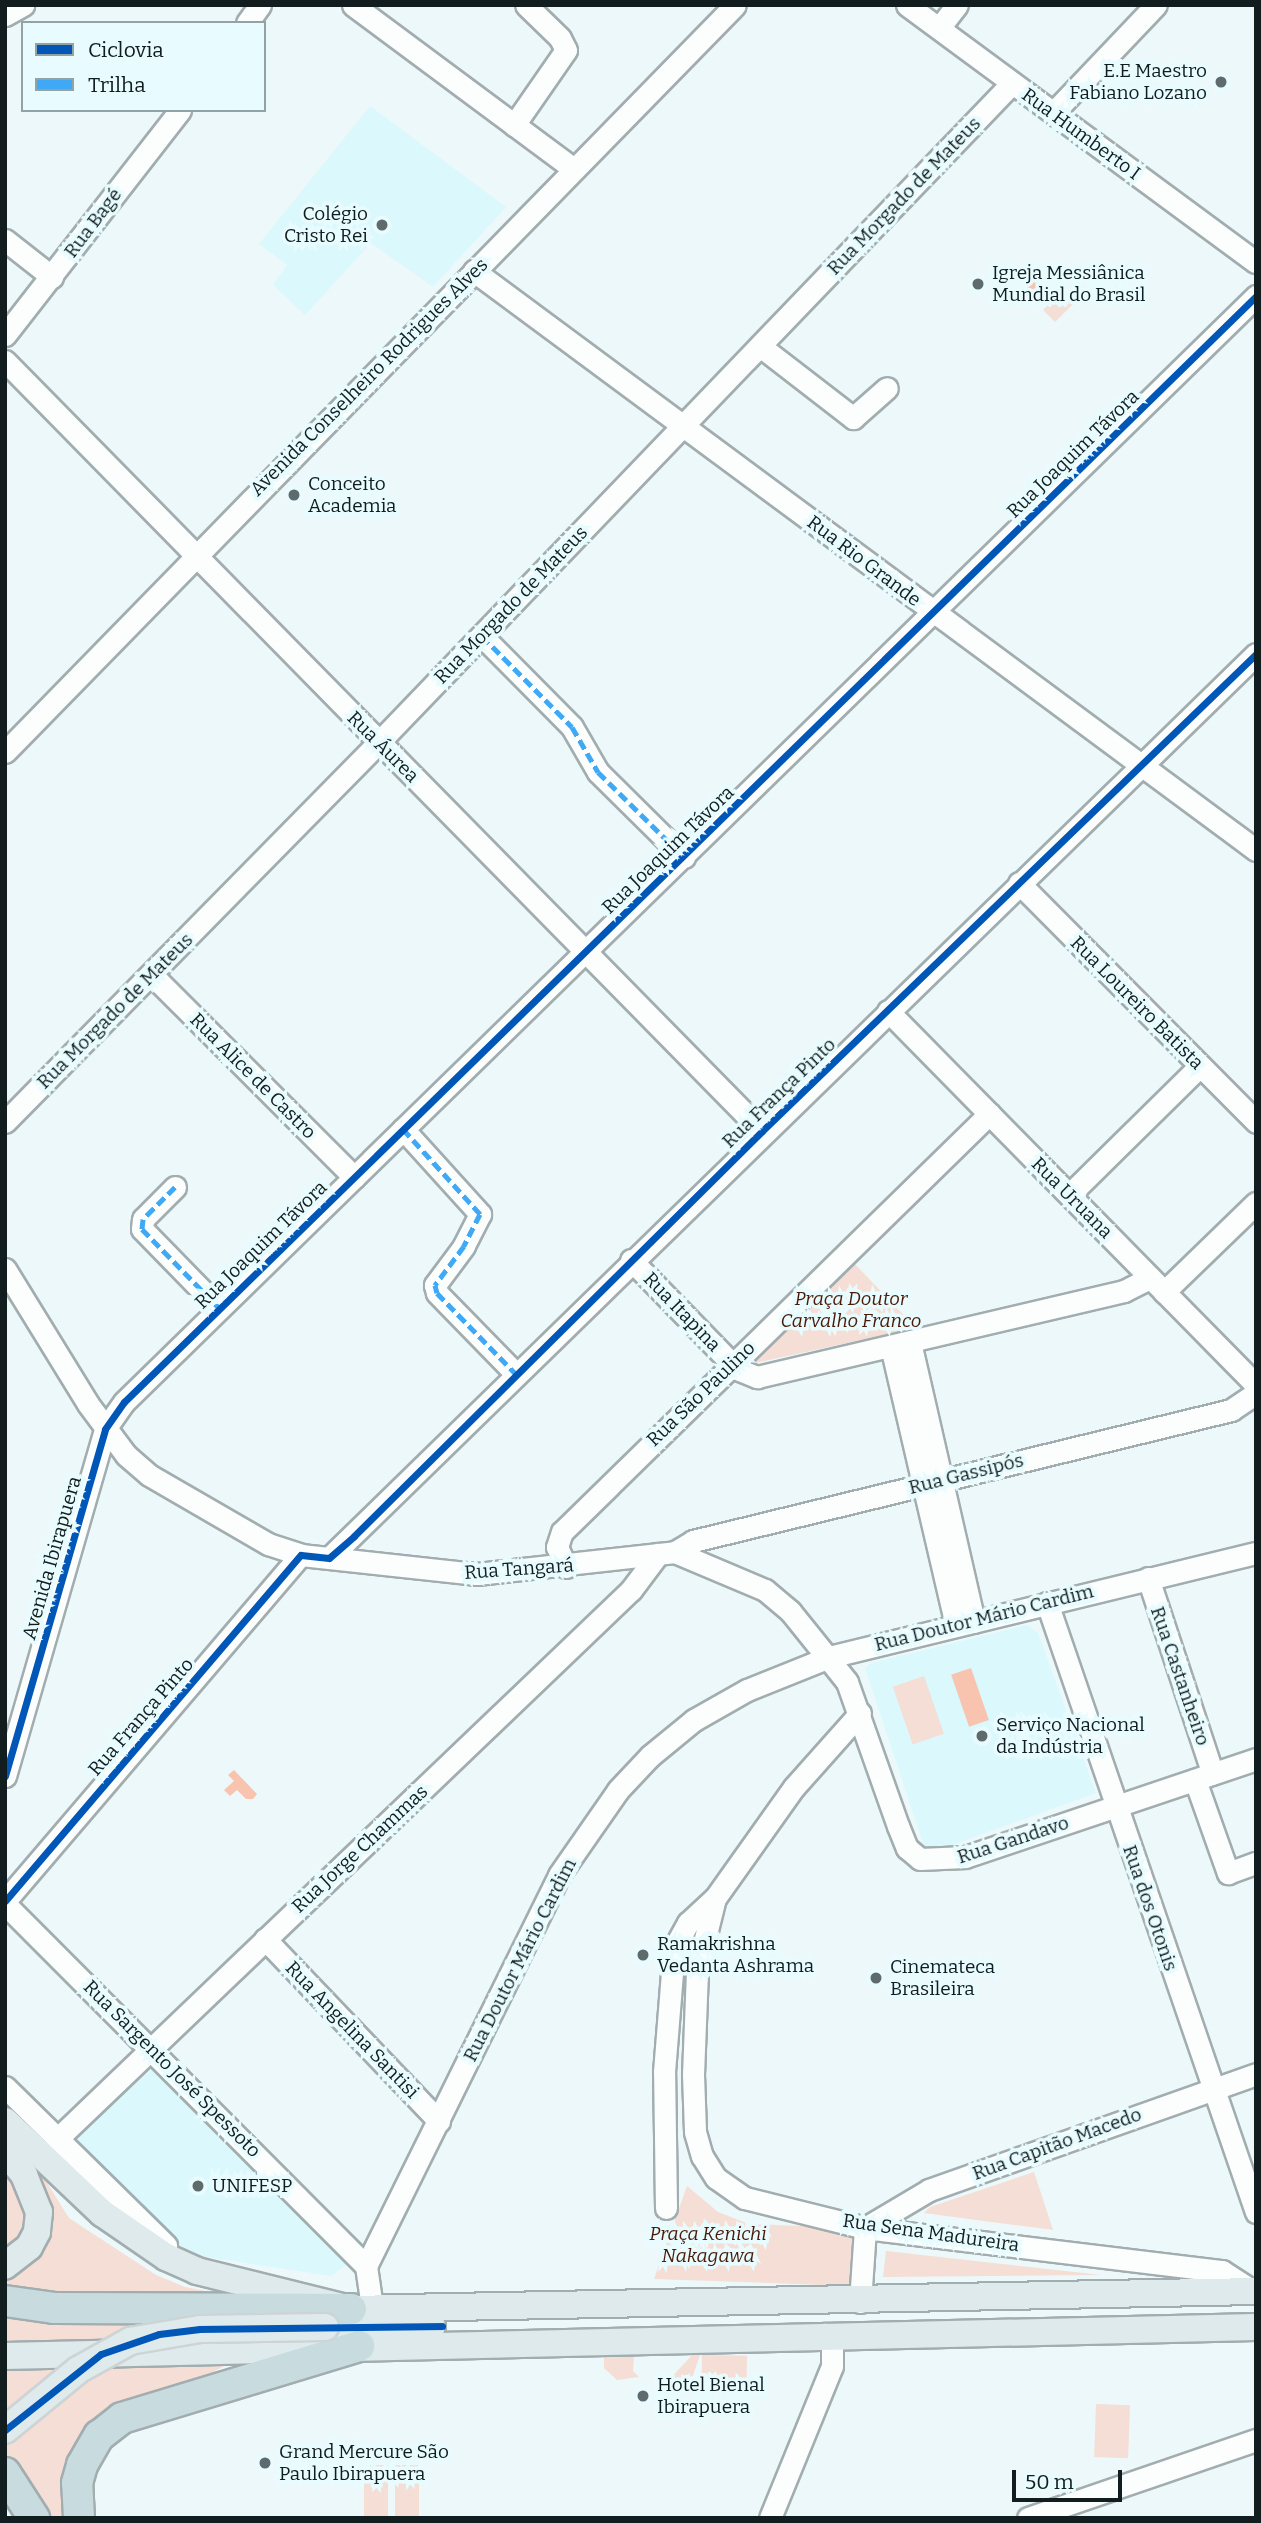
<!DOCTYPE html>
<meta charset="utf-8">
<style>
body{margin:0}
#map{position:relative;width:1261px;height:2523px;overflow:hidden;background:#edf8fa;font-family:Bitter,serif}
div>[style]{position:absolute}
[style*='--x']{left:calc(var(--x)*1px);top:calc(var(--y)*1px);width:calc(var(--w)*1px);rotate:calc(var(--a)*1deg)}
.built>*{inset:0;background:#dbf8fc}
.green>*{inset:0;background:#f4ded5;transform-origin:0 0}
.water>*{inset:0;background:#f8c4b0;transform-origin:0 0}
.roads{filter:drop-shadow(2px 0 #a2adaf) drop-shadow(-2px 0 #a2adaf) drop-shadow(0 2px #a2adaf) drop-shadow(0 -2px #a2adaf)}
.minor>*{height:21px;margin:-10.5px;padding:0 10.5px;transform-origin:10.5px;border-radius:10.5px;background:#fcfefe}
.major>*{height:26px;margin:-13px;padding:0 13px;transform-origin:13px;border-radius:13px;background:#deeaec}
.highway>*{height:30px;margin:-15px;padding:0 15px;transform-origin:15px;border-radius:15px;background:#c8dcdf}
.bridges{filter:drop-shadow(2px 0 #ced4d5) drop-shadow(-2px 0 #ced4d5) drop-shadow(0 2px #ced4d5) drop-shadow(0 -2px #ced4d5)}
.major-bridge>*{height:26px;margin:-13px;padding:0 13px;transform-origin:13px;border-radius:13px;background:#deeaec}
.quiet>*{height:5px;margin-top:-2.5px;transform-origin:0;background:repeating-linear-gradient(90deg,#3fa9f5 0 10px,transparent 0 15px)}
.cycleway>*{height:7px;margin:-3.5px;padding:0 3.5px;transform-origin:3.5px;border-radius:3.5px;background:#0057b8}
.dots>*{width:19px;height:19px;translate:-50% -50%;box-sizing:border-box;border:4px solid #e8fcff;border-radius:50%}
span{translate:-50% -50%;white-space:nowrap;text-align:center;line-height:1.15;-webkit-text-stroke:7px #e8fcff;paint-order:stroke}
.poi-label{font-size:19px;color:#111d1f}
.right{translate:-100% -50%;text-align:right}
.left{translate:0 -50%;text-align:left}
.street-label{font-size:19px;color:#111d1f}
.park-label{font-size:19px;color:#4a1a07;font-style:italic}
.frame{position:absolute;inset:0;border:7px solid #111d1f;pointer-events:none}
.legend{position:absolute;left:21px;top:21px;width:245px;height:91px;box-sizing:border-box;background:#e8fcff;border:2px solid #92a3a5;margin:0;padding:9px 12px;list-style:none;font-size:21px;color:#111d1f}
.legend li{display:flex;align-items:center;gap:14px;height:35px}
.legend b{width:35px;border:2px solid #92a3a5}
.scale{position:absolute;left:1012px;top:2470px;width:110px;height:32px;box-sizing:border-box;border:4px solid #111d1f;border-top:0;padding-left:9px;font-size:21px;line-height:24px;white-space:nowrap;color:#111d1f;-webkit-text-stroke:5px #e8fcff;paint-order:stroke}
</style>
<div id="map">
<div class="built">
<div style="clip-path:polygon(370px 106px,506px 207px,433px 287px,371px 243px,305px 315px,273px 285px,287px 265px,259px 244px)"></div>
<div style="clip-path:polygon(1027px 1625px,1038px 1633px,1096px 1793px,941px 1849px,928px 1849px,923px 1843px,865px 1668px,871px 1663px)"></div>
<div style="clip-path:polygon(158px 2064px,350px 2262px,331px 2276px,194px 2255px,165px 2233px,72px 2140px)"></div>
</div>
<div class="green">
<div style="left:1065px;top:288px;width:17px;height:31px;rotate:45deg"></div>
<div style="clip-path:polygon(853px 1262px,916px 1328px,746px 1365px)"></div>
<div style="left:924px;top:1676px;width:61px;height:33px;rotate:71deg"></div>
<div style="clip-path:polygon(5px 2115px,69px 2218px,156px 2275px,185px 2287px,226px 2295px,233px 2361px,188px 2386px,111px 2415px,69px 2518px,48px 2518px,5px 2453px)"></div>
<div style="clip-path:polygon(1034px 2172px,1053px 2230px,924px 2213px,930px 2207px)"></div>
<div style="clip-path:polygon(687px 2186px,718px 2212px,749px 2224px,855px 2228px,854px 2286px,654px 2279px)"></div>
<div style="clip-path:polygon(886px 2251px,1101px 2275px,883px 2277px)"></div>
<div style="clip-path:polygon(692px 2355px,700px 2355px,688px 2390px,659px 2391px)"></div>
<div style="left:702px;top:2355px;width:45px;height:26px;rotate:1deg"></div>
<div style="clip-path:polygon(604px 2356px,634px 2356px,633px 2371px,639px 2377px,617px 2380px,604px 2368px)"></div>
<div style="left:1096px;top:2404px;width:34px;height:53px;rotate:2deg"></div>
<div style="left:364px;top:2465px;width:24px;height:52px"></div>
<div style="left:395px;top:2465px;width:24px;height:53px"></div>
</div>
<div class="water">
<div style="clip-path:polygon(1046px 270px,1053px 278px,1052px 282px,1034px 297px,1026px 289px)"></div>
<div style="left:971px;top:1668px;width:55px;height:21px;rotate:71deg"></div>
<div style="clip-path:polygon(234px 1770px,257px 1794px,253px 1799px,246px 1799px,237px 1790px,230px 1796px,224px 1790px,234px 1781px,228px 1775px)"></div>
</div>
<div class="roads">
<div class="minor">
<div style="--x:353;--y:5;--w:275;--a:36.6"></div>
<div style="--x:907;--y:5;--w:433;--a:36.4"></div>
<div style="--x:5;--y:15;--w:21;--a:-29"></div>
<div style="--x:247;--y:23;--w:22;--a:-54"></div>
<div style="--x:939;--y:28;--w:29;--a:-52"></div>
<div style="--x:1053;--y:113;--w:149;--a:-46.4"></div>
<div style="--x:514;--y:125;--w:91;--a:-55.3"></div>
<div style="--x:566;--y:50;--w:13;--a:-117"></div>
<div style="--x:560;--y:38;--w:47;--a:-135.9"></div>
<div style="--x:5;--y:240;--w:60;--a:38.2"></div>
<div style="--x:474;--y:271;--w:973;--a:36.52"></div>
<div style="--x:5;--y:335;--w:285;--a:-52.1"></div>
<div style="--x:760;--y:346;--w:118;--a:37.7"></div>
<div style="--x:853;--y:418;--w:45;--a:-41.4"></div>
<div style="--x:5;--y:361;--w:1080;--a:45.49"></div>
<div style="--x:482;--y:636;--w:128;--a:45.3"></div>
<div style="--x:572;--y:727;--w:52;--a:60"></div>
<div style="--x:598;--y:772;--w:121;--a:44.7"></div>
<div style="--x:5;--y:752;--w:1044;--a:-45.66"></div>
<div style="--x:1019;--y:883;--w:337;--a:45.2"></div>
<div style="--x:152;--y:975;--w:286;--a:45"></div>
<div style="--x:888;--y:1011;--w:525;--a:45.46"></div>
<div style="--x:5;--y:1122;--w:533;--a:-45.46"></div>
<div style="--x:379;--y:742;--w:914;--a:-46.15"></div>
<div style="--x:403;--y:1129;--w:115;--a:47.8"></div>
<div style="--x:480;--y:1214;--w:36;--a:117"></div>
<div style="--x:464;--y:1246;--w:49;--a:126.6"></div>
<div style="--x:435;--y:1285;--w:8;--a:76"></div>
<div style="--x:437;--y:1293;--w:112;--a:45.7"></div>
<div style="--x:175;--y:1187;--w:45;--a:135"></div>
<div style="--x:143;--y:1219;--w:10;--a:96"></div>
<div style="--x:142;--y:1229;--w:110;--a:45.7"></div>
<div style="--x:1070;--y:1194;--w:182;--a:-44.6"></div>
<div style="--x:631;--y:1260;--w:152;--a:45.8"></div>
<div style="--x:737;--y:1369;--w:22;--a:22"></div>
<div style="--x:757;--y:1377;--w:377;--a:-13.2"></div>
<div style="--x:1124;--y:1291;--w:29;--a:-27"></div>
<div style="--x:5;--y:1269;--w:158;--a:58.4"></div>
<div style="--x:88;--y:1404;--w:64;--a:53.3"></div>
<div style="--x:126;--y:1455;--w:30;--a:41"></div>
<div style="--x:149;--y:1475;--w:138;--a:30.1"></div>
<div style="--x:268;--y:1544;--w:35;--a:18"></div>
<div style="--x:301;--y:1555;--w:177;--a:6.2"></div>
<div style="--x:477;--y:1574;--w:199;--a:-6.3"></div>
<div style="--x:675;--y:1552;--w:98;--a:22.9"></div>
<div style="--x:765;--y:1590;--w:33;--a:40"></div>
<div style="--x:790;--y:1611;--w:91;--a:51.2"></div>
<div style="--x:847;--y:1682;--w:153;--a:70.5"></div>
<div style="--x:898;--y:1826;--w:24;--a:68"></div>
<div style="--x:907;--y:1848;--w:17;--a:40"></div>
<div style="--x:920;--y:1859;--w:45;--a:-2.5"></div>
<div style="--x:965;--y:1857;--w:307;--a:-18.6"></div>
<div style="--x:1164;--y:1292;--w:128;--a:-44.1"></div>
<div style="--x:910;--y:1342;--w:287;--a:77.1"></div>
<div style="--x:891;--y:1346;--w:287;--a:76.9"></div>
<div style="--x:675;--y:1552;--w:21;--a:-31"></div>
<div style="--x:693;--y:1541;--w:554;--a:-13.68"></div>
<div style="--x:1231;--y:1410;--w:30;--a:-34"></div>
<div style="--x:329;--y:1558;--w:1295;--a:-44.28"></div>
<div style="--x:566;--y:1567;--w:22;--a:-114"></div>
<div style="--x:557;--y:1547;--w:16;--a:-72"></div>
<div style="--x:562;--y:1532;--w:598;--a:-44.39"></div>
<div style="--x:1148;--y:1578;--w:206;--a:71.7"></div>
<div style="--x:1047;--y:1603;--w:644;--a:71.06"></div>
<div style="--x:860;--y:1713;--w:99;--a:131.7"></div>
<div style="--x:794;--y:1787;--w:136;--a:125.4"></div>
<div style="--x:715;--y:1898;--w:75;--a:103.9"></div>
<div style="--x:697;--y:1971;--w:103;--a:92.2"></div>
<div style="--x:693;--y:2074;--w:58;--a:88"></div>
<div style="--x:695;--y:2132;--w:25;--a:74"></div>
<div style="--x:702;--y:2156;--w:26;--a:58"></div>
<div style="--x:716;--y:2178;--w:35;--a:35"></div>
<div style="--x:745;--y:2198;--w:124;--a:14"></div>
<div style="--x:865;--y:2228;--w:360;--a:6.9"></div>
<div style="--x:1222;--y:2271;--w:37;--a:33"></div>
<div style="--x:5;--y:1776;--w:361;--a:-73.9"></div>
<div style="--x:105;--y:1429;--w:33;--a:-55"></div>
<div style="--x:124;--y:1402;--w:1583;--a:-44.33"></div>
<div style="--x:1195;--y:1780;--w:99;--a:70.5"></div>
<div style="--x:1228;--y:1873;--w:30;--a:-20"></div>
<div style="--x:5;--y:1901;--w:455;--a:-49.5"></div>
<div style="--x:5;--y:1904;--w:511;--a:45.08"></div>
<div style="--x:265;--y:1939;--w:252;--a:46.3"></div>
<div style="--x:5;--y:2087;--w:226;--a:44.5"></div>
<div style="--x:56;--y:2140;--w:796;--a:-43.73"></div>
<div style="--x:631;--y:1590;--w:45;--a:-53.1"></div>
<div style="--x:666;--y:2208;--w:136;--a:-90.8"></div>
<div style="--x:664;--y:2072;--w:124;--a:-85.4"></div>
<div style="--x:674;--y:1948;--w:29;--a:-61"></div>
<div style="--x:688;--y:1923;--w:35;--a:-43"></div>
<div style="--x:865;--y:2228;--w:74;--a:-30.7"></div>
<div style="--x:929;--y:2190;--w:347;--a:-19.5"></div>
<div style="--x:860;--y:2302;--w:74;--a:-86.1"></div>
<div style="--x:372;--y:2307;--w:41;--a:-98.3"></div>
<div style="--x:366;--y:2266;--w:436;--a:-63.7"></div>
<div style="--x:559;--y:1875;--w:103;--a:-55.2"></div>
<div style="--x:618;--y:1790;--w:47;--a:-46.7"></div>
<div style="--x:650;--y:1756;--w:57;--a:-39.3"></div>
<div style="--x:694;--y:1720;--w:61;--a:-29.5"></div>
<div style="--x:747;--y:1690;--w:88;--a:-21.9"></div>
<div style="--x:829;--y:1657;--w:439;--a:-13.7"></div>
<div style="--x:770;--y:2518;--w:164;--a:-67.8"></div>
<div style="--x:832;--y:2366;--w:19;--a:-90"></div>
<div style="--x:832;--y:2347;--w:15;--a:-118"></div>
<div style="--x:1028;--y:2518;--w:241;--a:-18.9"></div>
</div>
<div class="major">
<div style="--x:5;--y:2121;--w:134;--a:43.5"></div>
<div style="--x:102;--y:2213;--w:78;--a:34.5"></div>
<div style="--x:166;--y:2257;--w:34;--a:24"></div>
<div style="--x:197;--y:2271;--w:159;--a:13.9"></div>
<div style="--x:351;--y:2309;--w:905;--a:-1.14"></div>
<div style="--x:5;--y:2152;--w:30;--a:50"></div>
<div style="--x:24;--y:2175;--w:40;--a:68"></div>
<div style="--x:39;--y:2212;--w:20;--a:96"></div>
<div style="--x:37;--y:2232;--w:17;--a:118"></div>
<div style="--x:29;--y:2247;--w:31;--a:142"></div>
<div style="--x:325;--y:2327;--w:107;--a:-0.5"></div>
<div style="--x:5;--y:2356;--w:1251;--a:-1.33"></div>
</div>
<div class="highway">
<div style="--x:5;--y:2301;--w:49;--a:8.1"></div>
<div style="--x:54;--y:2308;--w:297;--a:0.2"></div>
<div style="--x:5;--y:2473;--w:54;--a:57.2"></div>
<div style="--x:79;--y:2518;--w:35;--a:-93"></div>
<div style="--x:77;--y:2483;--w:19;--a:-74"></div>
<div style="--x:82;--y:2465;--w:34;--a:-60"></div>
<div style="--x:99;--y:2436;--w:29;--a:-38"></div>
<div style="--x:122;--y:2418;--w:248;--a:-16.9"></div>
</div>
</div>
<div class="bridges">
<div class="major-bridge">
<div style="--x:5;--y:2430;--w:94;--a:-39.4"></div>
<div style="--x:78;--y:2370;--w:60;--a:-29.1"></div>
<div style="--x:130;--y:2341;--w:71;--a:-9.7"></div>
<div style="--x:200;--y:2329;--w:125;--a:-0.9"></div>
</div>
</div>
<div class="quiet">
<div style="--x:482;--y:636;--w:128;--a:45.3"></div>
<div style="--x:572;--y:727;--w:52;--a:60"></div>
<div style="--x:598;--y:772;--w:121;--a:44.7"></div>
<div style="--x:403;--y:1129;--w:115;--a:47.8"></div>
<div style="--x:480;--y:1214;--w:36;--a:117"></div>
<div style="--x:464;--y:1246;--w:49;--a:126.6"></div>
<div style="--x:435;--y:1285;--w:8;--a:76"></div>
<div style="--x:437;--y:1293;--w:112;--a:45.7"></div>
<div style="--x:175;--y:1187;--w:45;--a:135"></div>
<div style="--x:143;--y:1219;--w:10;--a:96"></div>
<div style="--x:142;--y:1229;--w:110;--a:45.7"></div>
</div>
<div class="cycleway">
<div style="--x:5;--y:1776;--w:361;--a:-73.9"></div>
<div style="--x:105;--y:1429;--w:33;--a:-55"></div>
<div style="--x:124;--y:1402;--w:1583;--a:-44.33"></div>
<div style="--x:5;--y:1901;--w:455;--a:-49.5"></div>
<div style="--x:301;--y:1555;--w:28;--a:6"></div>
<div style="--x:329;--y:1558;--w:33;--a:-41"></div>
<div style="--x:354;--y:1536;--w:575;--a:-44.79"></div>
<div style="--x:762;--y:1131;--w:687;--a:-44"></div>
<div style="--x:5;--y:2430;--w:122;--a:-38.4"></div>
<div style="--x:101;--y:2354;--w:61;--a:-19"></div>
<div style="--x:159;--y:2334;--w:41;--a:-7"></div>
<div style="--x:200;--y:2329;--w:242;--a:-0.7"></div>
</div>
<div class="dots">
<div style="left:1221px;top:82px;background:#5e6a6c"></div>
<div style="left:382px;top:225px;background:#5e6a6c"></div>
<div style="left:978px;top:284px;background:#5e6a6c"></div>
<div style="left:294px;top:495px;background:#5e6a6c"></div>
<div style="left:982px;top:1736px;background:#5e6a6c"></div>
<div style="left:643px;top:1955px;background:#5e6a6c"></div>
<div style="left:876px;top:1978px;background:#5e6a6c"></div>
<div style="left:198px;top:2186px;background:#5e6a6c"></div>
<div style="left:643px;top:2396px;background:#5e6a6c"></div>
<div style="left:265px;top:2463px;background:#5e6a6c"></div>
</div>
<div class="poi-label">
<span class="right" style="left:1207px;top:82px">E.E Maestro<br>Fabiano Lozano</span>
<span class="right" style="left:368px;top:225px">Colégio<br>Cristo Rei</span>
<span class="left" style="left:992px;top:284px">Igreja Messiânica<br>Mundial do Brasil</span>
<span class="left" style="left:308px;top:495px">Conceito<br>Academia</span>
<span class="left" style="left:996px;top:1736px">Serviço Nacional<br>da Indústria</span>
<span class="left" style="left:657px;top:1955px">Ramakrishna<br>Vedanta Ashrama</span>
<span class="left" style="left:890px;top:1978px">Cinemateca<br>Brasileira</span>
<span class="left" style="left:212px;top:2186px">UNIFESP</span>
<span class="left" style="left:657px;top:2396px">Hotel Bienal<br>Ibirapuera</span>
<span class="left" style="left:279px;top:2463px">Grand Mercure São<br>Paulo Ibirapuera</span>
</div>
<div class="street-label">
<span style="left:1081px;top:134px;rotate:36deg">Rua Humberto I</span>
<span style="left:904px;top:196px;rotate:-46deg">Rua Morgado de Mateus</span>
<span style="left:93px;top:223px;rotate:-53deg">Rua Bagé</span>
<span style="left:369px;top:377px;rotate:-45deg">Avenida Conselheiro Rodrigues Alves</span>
<span style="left:1073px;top:454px;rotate:-44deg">Rua Joaquim Távora</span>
<span style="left:864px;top:561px;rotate:37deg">Rua Rio Grande</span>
<span style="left:511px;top:605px;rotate:-46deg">Rua Morgado de Mateus</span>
<span style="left:383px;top:747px;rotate:45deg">Rua Áurea</span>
<span style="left:668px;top:850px;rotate:-44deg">Rua Joaquim Távora</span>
<span style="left:1137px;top:1003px;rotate:45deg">Rua Loureiro Batista</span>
<span style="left:115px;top:1011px;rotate:-45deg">Rua Morgado de Mateus</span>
<span style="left:253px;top:1076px;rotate:45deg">Rua Alice de Castro</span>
<span style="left:779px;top:1093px;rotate:-44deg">Rua França Pinto</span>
<span style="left:1072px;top:1198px;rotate:45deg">Rua Uruana</span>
<span style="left:261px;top:1245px;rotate:-44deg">Rua Joaquim Távora</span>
<span style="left:682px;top:1312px;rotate:46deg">Rua Itapina</span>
<span style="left:701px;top:1394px;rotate:-44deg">Rua São Paulino</span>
<span style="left:966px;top:1474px;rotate:-14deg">Rua Gassipós</span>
<span style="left:52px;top:1558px;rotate:-74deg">Avenida Ibirapuera</span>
<span style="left:519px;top:1569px;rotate:-4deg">Rua Tangará</span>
<span style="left:984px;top:1618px;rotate:-14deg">Rua Doutor Mário Cardim</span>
<span style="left:1180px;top:1676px;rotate:71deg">Rua Castanheiro</span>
<span style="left:141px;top:1717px;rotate:-49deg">Rua França Pinto</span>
<span style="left:1013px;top:1840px;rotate:-18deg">Rua Gandavo</span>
<span style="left:360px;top:1849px;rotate:-43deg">Rua Jorge Chammas</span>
<span style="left:1150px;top:1908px;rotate:71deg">Rua dos Otonis</span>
<span style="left:520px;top:1960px;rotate:-63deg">Rua Doutor Mário Cardim</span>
<span style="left:352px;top:2030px;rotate:46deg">Rua Angelina Santisi</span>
<span style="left:172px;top:2069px;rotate:45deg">Rua Sargento José Spessoto</span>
<span style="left:1057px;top:2144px;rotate:-20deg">Rua Capitão Macedo</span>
<span style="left:931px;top:2233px;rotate:8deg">Rua Sena Madureira</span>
</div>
<div class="park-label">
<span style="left:851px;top:1310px">Praça Doutor<br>Carvalho Franco</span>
<span style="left:708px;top:2245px">Praça Kenichi<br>Nakagawa</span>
</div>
<div class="frame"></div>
<ul class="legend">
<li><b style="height:9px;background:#0057b8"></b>Ciclovia</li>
<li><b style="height:9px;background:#3fa9f5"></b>Trilha</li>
</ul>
<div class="scale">50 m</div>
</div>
